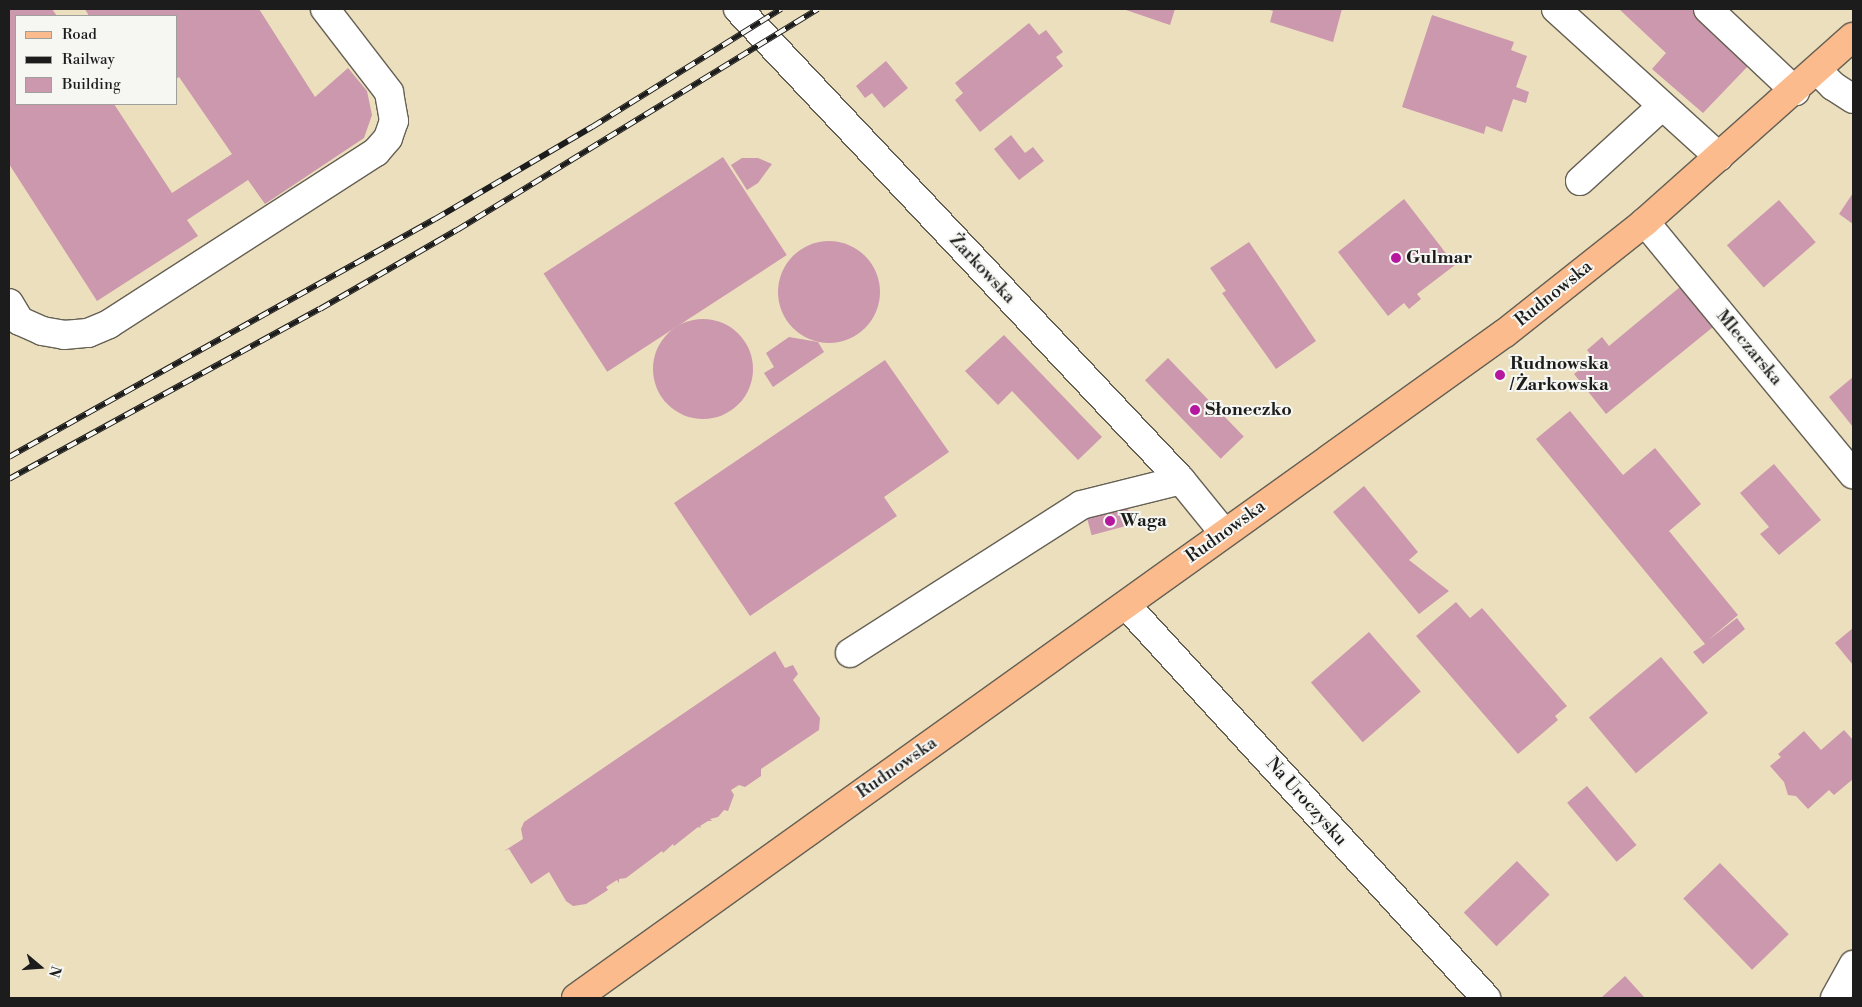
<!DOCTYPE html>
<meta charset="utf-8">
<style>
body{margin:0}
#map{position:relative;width:1862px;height:1007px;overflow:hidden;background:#ecdfbd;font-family:"Libre Bodoni",serif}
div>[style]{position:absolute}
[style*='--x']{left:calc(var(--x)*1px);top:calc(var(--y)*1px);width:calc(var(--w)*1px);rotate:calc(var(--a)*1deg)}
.building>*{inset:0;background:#cb98ad;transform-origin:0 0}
.round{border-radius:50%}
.roads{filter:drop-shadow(1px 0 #656054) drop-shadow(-1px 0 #656054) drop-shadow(0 1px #656054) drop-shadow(0 -1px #656054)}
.minor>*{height:28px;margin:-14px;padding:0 14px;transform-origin:14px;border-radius:14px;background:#fff}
.major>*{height:28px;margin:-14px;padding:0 14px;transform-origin:14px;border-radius:14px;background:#fbbb8c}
.rail>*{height:5.5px;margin-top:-2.75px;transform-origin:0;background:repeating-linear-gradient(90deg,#f6f6f2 0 11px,#1c1c1c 0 22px);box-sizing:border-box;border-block:1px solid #1c1c1c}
.dots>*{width:14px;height:14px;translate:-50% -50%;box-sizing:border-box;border:2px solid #f6f6f2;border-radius:50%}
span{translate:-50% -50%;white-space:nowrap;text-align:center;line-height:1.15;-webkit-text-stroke:4px #f6f6f2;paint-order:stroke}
.poi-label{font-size:18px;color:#1c1c1c;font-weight:700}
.left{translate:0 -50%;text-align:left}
.street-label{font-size:18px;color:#1c1c1c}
.frame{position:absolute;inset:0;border:10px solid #1c1c1c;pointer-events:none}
.legend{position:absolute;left:15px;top:15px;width:162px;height:90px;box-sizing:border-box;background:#f6f6f2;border:1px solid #9f9f9c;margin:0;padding:6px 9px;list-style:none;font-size:15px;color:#1c1c1c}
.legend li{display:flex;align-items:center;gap:10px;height:25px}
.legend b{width:25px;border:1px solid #9f9f9c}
.north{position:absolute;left:15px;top:942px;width:50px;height:50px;-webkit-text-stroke:4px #f6f6f2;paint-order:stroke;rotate:108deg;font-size:14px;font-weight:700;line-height:20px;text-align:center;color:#1c1c1c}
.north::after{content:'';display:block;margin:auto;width:18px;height:22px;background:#1c1c1c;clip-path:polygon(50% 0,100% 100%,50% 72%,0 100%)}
</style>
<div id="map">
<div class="building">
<div style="clip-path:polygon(9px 9px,52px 9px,57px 16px,16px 16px,16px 104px,114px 104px,172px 193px,232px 154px,179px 77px,176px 79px,176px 16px,89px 16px,85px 9px,259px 9px,315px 97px,348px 68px,367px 91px,372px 115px,364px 138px,265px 204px,248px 180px,187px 220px,198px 236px,97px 301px,9px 164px)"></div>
<div style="clip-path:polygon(1123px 9px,1175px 9px,1170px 25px)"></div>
<div style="clip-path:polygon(1267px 9px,1342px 9px,1333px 42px,1270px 22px,1273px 11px)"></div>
<div style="clip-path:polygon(1619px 9px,1692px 9px,1749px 65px,1703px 113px,1652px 69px,1666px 53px)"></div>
<div style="clip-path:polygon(1432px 15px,1514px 42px,1511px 50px,1527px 56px,1516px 87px,1529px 92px,1526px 103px,1513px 99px,1502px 132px,1486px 126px,1484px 134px,1402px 107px)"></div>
<div style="clip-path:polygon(1029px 23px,1039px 35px,1046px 30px,1063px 52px,1056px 57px,1063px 66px,980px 132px,955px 100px,963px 93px,955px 83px)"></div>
<div style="clip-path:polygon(886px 61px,908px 88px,884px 108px,872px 93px,865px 98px,856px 86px)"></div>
<div style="clip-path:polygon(1011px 135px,1025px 153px,1033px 147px,1044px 161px,1019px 180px,994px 149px)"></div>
<div style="left:723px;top:157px;width:117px;height:214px;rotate:57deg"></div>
<div style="clip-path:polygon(742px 158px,758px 158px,772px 164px,758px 183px,747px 190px,731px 165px)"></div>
<div style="clip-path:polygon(1853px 193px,1853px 224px,1839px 214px)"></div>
<div style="clip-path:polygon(1404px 199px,1455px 265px,1417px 294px,1421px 299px,1409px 309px,1404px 303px,1388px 316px,1338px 252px)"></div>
<div style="left:1779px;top:200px;width:56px;height:69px;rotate:49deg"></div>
<div class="round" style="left:778px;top:241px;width:102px;height:102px"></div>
<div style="clip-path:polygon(1249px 242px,1316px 341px,1276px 369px,1222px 293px,1226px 291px,1210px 268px)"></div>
<div style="clip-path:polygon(1680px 287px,1713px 327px,1606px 414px,1574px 374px,1594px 359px,1587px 350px,1602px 337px,1609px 346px)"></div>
<div class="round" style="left:653px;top:319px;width:100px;height:100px"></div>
<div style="clip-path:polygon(1004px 335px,1102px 437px,1078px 460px,1012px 391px,998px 405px,965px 371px)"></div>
<div style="clip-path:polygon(789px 337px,818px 342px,824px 352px,773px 387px,764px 373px,774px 367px,766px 353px)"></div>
<div style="left:1168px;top:358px;width:109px;height:32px;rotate:46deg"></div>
<div style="clip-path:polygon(885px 360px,949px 452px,884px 497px,897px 516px,750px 616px,674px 503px)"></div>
<div style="clip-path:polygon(1853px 377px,1853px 427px,1829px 397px)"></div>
<div style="clip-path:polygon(1570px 411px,1623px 475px,1655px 448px,1701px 504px,1669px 531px,1738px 615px,1707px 641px,1737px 618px,1745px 629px,1703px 664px,1693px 652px,1705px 644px,1536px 439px)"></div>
<div style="clip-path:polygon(1774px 464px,1821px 520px,1779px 555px,1760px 534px,1769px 527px,1740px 493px)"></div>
<div style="clip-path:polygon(1364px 486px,1418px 552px,1409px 560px,1449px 591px,1419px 614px,1333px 512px)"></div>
<div style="left:1127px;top:505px;width:20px;height:42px;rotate:75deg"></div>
<div style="clip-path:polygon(1456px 602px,1470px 618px,1482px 608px,1567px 706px,1555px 716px,1558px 720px,1518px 754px,1416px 636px)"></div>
<div style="clip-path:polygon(1853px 628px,1853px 665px,1835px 643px)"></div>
<div style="left:1369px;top:632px;width:79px;height:77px;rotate:49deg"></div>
<div style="clip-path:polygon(775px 651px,785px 668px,793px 665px,798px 674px,793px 680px,820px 718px,819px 730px,761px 769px,761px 776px,745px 787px,739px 785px,731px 790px,734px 795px,728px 811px,724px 810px,718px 817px,710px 819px,712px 821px,708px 821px,700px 826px,701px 828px,698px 827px,674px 846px,673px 844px,663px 853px,662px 851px,626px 878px,619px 879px,619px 883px,617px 880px,606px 887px,608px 890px,586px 904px,573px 906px,566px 901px,549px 872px,531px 884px,509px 849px,504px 851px,523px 839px,521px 829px,524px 822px)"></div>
<div style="left:1661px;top:657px;width:73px;height:94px;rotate:50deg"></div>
<div style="clip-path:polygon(1844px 730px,1853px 740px,1853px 779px,1834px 795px,1829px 790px,1808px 809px,1796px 796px,1788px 795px,1784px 782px,1770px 766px,1781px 757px,1778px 754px,1804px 731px,1821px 750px)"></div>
<div style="left:1587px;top:786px;width:77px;height:26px;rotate:50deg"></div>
<div style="left:1517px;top:861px;width:47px;height:74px;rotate:46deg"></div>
<div style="left:1720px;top:863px;width:99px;height:51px;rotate:46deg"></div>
<div style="clip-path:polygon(1625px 976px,1645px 998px,1601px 998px)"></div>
</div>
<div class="roads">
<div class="minor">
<div style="--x:738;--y:9;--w:647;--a:46.75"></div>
<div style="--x:1181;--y:480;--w:68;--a:50.9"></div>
<div style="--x:1556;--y:9;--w:220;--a:42.2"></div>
<div style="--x:1708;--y:9;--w:120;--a:43.3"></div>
<div style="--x:1817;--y:70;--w:23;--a:45"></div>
<div style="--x:1833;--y:86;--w:24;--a:33"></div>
<div style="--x:1580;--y:181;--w:111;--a:-42.4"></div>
<div style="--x:1645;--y:222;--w:327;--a:50.5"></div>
<div style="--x:9;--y:303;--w:21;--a:59"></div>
<div style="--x:20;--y:321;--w:24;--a:24"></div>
<div style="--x:42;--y:331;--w:22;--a:10"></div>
<div style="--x:64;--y:335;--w:24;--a:-5"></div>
<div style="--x:88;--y:333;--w:23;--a:-23"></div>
<div style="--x:109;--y:324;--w:318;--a:-32.8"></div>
<div style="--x:376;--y:152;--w:18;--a:-49"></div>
<div style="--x:388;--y:138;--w:18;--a:-71"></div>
<div style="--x:394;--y:121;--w:29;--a:-100"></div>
<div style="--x:389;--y:92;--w:105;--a:-127.6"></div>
<div style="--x:1127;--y:606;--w:532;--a:47.52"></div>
<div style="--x:850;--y:653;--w:274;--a:-32.6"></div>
<div style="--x:1081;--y:505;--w:103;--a:-14"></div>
<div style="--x:1835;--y:998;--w:38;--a:-61"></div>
</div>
<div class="major">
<div style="--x:576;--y:998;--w:1142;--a:-35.6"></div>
<div style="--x:1505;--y:333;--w:179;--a:-38.4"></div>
<div style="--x:1645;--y:222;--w:278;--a:-41.7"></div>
</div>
</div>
<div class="rail">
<div style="--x:9;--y:457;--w:488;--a:-29.2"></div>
<div style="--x:435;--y:219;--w:182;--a:-30.4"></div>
<div style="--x:592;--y:127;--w:223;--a:-32"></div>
<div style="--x:9;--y:479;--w:354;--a:-28.7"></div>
<div style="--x:320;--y:309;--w:158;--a:-30"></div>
<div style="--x:457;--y:230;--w:423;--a:-31.5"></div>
</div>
<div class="dots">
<div style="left:1396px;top:258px;background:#b5179e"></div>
<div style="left:1500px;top:375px;background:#b5179e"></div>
<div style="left:1195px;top:410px;background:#b5179e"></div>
<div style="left:1110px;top:521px;background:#b5179e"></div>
</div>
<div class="poi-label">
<span class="left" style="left:1406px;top:258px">Gulmar</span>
<span class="left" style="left:1510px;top:375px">Rudnowska<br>/ Żarkowska</span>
<span class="left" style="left:1205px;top:410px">Słoneczko</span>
<span class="left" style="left:1120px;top:521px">Waga</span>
</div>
<div class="street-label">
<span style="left:982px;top:269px;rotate:47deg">Żarkowska</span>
<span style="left:1554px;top:294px;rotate:-39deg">Rudnowska</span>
<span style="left:1749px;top:348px;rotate:50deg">Mleczarska</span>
<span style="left:1226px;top:532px;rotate:-36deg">Rudnowska</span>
<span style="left:897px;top:768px;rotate:-35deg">Rudnowska</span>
<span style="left:1306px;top:802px;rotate:48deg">Na Uroczysku</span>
</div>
<div class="frame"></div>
<ul class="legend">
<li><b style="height:6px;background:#fbbb8c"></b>Road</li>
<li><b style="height:6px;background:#1c1c1c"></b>Railway</li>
<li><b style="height:14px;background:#cb98ad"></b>Building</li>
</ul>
<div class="north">N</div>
</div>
